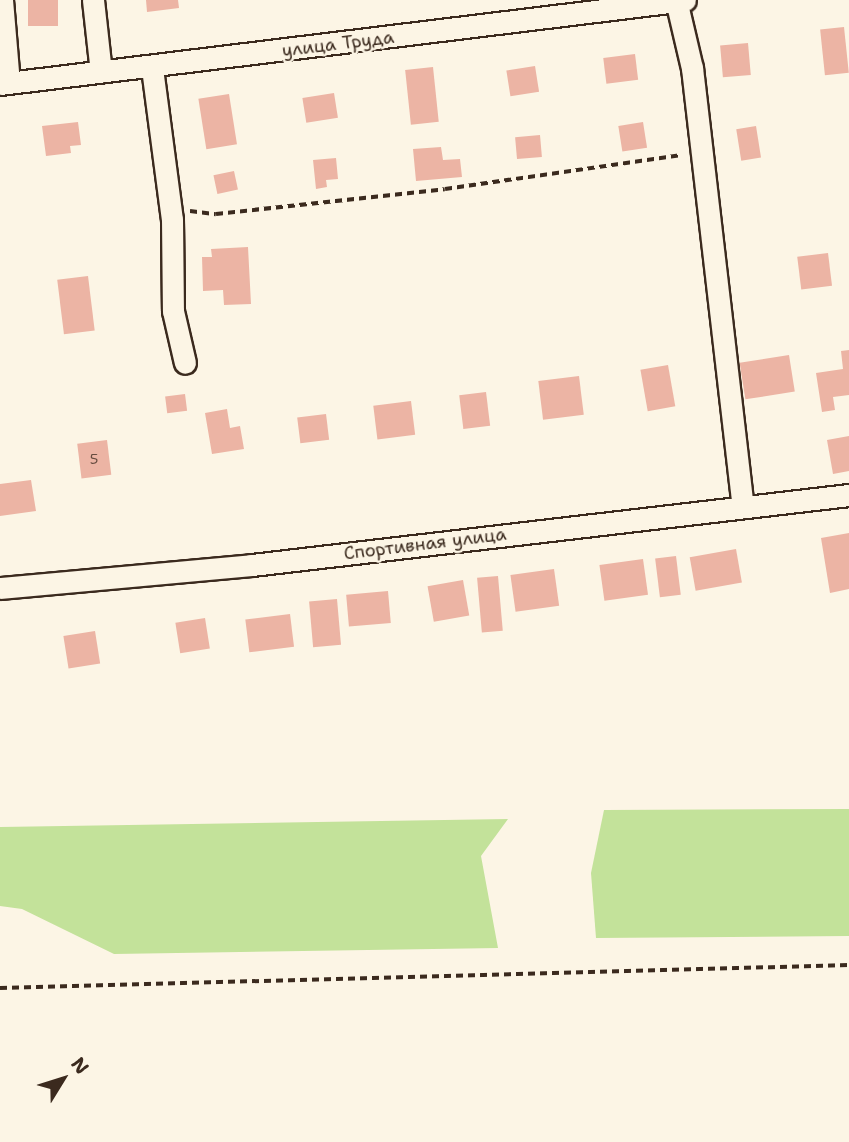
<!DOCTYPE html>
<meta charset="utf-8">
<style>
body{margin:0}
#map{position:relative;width:849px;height:1142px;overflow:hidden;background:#fcf5e5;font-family:"Shantell Sans",sans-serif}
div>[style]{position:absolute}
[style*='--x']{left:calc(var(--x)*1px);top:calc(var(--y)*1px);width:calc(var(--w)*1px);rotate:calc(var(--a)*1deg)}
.green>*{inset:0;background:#c3e29a}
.building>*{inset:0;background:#ecb4a4;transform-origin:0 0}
.path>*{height:3.5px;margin-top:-1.75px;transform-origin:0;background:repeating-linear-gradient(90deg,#3b2a1e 0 7px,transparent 0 12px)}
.roads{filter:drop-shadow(2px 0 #3b2a1e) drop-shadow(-2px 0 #3b2a1e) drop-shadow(0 2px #3b2a1e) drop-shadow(0 -2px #3b2a1e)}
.minor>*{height:21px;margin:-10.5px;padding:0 10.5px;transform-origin:10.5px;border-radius:10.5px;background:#fcf5e5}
span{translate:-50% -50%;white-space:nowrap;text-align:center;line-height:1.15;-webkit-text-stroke:5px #fcf5e5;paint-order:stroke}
.number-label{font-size:14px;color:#674c40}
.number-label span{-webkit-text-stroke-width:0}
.street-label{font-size:18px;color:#3b2a1e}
.north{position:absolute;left:28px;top:1044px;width:70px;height:70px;-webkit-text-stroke:5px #fcf5e5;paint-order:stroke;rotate:52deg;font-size:19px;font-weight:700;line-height:28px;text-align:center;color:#3b2a1e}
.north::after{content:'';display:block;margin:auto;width:24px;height:32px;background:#3b2a1e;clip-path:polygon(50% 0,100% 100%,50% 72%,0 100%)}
</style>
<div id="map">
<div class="green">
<div style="clip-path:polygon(849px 809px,849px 936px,596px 938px,591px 873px,604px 810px)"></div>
<div style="clip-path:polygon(508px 819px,481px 856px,498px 948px,114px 954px,22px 909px,0 906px,0 827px)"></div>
</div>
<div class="building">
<div style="left:28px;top:0;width:30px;height:26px"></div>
<div style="clip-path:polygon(146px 0,178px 0,179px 8px,147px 12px)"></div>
<div style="left:844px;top:27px;width:46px;height:24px;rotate:84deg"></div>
<div style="left:748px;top:43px;width:32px;height:28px;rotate:85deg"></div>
<div style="left:635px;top:54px;width:26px;height:32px;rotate:83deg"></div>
<div style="left:535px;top:66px;width:26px;height:29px;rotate:81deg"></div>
<div style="left:433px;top:67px;width:55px;height:28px;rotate:84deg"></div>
<div style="left:334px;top:93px;width:25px;height:32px;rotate:81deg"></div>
<div style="left:229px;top:94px;width:51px;height:31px;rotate:81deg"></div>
<div style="clip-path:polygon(78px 122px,81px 145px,70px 146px,71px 153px,46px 156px,42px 126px)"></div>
<div style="left:643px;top:122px;width:26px;height:25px;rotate:81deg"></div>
<div style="left:756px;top:126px;width:32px;height:20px;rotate:81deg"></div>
<div style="left:540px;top:135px;width:22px;height:25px;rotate:85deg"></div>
<div style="clip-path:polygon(441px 147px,443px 160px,460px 159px,462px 177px,416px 181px,413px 149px)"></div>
<div style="clip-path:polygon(336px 158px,338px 179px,326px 180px,327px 187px,316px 189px,313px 160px)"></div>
<div style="left:234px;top:171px;width:19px;height:21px;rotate:78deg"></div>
<div style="clip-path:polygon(248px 247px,251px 304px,224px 305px,223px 290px,203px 291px,202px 257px,212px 257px,211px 249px)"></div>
<div style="left:828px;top:253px;width:33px;height:31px;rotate:83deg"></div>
<div style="left:88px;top:276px;width:55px;height:31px;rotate:83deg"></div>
<div style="clip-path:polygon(849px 350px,849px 395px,833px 397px,835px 410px,822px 412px,816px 373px,843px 369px,841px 351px)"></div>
<div style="left:789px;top:355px;width:37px;height:50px;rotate:81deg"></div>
<div style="left:668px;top:365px;width:42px;height:28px;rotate:80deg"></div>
<div style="left:579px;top:376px;width:39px;height:41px;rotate:83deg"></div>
<div style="left:486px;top:392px;width:34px;height:27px;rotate:83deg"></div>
<div style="left:185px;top:394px;width:17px;height:20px;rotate:83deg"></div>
<div style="left:411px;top:401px;width:34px;height:38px;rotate:83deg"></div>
<div style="clip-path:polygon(227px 409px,230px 428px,240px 426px,244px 449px,212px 454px,205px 413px)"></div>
<div style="left:326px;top:414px;width:26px;height:29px;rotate:83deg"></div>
<div style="clip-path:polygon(849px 436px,849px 471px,833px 474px,827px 440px)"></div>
<div style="left:107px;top:440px;width:35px;height:30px;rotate:83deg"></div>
<div style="clip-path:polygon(31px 480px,36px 511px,0 516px,0 484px)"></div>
<div style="clip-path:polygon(849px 533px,849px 589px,830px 593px,821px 538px)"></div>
<div style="left:736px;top:549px;width:34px;height:47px;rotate:80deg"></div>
<div style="left:676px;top:556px;width:39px;height:21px;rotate:83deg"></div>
<div style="left:643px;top:559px;width:36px;height:44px;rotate:82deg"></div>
<div style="left:554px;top:569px;width:37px;height:44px;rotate:82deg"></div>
<div style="left:498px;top:576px;width:55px;height:21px;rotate:85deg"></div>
<div style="left:463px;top:580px;width:36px;height:36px;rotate:80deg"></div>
<div style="left:388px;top:591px;width:32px;height:42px;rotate:85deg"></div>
<div style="left:337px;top:599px;width:46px;height:28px;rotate:85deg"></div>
<div style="left:290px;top:614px;width:33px;height:45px;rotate:83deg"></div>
<div style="left:205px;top:618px;width:31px;height:30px;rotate:81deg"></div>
<div style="left:95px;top:631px;width:33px;height:32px;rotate:81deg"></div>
</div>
<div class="path">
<div style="--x:190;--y:211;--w:26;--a:7"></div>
<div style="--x:216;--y:214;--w:230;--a:-6.2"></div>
<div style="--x:445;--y:189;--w:239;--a:-8.2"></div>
<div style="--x:0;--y:988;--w:849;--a:-1.55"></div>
</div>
<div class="roads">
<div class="minor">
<div style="--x:2;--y:0;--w:83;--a:85.2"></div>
<div style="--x:93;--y:0;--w:72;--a:83.7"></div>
<div style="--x:676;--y:0;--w:70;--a:76.8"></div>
<div style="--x:692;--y:68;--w:442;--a:83.4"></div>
<div style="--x:152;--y:68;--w:152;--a:82.5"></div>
<div style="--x:172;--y:219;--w:92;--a:89.4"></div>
<div style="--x:173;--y:311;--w:53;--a:77"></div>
<div style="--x:0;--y:84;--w:690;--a:-6.99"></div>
<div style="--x:0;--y:588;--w:253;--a:-5.2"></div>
<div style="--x:252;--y:565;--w:601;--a:-6.69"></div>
</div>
</div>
<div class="number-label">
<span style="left:94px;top:459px">5</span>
</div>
<div class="street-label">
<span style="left:338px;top:44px;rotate:-7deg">улица Труда</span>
<span style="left:425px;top:544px;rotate:-7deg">Спортивная улица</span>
</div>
<div class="north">N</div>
</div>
